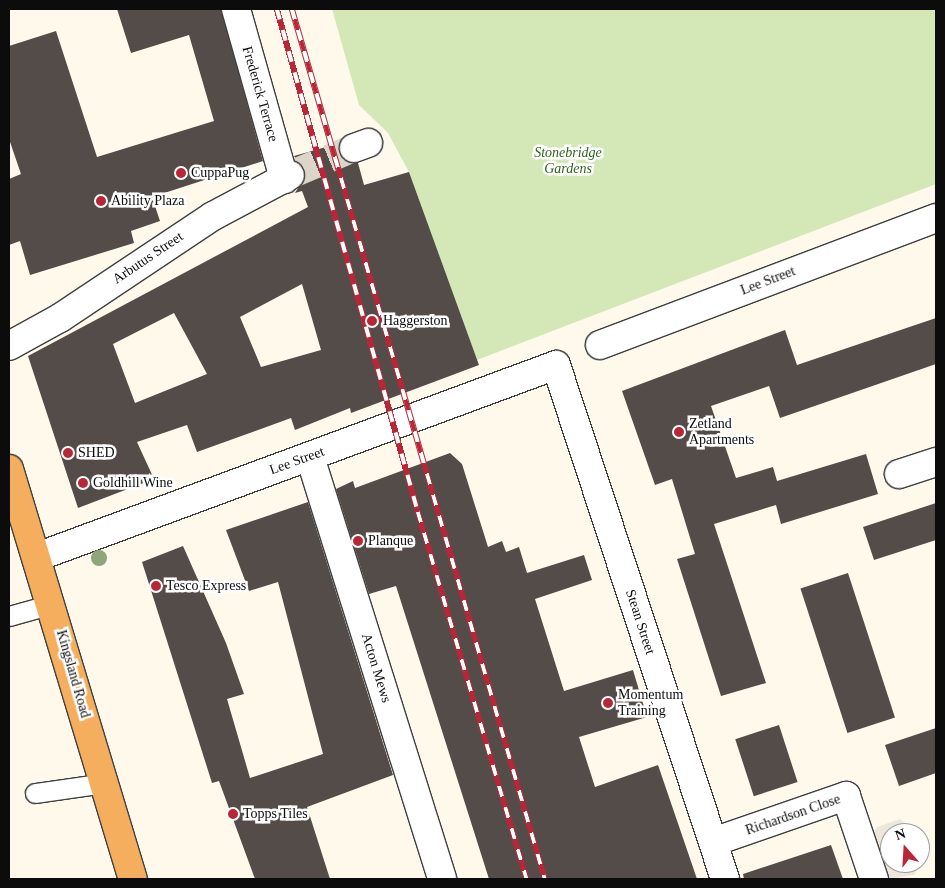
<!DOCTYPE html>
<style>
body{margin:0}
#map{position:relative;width:945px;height:888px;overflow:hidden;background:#fff9eb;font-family:Georgia,serif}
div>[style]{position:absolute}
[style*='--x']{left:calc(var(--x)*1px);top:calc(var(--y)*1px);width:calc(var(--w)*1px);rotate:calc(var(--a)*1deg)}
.green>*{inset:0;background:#d3e8b6}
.plaza>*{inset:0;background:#ede7db}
.building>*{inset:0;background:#544c48;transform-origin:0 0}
.minor-tunnel>*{height:28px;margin-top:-14px;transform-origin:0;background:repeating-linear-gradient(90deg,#dbd5ca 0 28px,transparent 0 42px)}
.roads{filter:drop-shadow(1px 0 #3f3f3f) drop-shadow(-1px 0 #3f3f3f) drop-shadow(0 1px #3f3f3f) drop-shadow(0 -1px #3f3f3f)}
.service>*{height:19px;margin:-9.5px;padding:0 9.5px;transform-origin:9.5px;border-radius:9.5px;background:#fff}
.minor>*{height:28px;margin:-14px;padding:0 14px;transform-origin:14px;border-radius:14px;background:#fff}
.trunk>*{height:28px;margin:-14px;padding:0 14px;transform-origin:14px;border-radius:14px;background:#f4ae5d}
.rail>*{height:5.5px;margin-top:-2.75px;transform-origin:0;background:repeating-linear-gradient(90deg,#fff 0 11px,#b82738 0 22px);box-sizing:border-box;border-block:1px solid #b82738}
.trees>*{width:16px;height:16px;margin:-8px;border-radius:50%;background:#8ea67a}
.dots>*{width:14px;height:14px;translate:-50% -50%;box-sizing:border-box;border:2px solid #fff;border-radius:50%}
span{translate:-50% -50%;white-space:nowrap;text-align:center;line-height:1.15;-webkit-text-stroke:5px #fff;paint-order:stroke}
.street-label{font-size:14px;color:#0c0c0c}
.park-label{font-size:14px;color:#31621e;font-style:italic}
.poi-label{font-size:14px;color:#0c0c0c}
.left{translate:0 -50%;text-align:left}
.frame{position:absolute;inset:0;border:10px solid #0c0c0c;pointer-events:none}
.north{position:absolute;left:880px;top:823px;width:50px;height:50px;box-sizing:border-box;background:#fff;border:1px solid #9e9e9e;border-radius:50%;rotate:341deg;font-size:14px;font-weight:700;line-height:20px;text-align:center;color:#0c0c0c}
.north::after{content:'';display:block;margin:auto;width:18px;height:22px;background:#b82738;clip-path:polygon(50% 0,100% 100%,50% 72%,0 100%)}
</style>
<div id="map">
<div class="green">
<div style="clip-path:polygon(332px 9px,936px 9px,936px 184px,477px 360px,409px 172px,388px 133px,359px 105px)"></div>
</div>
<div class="plaza">
<div style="clip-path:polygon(900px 819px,915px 833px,890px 833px,890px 863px,920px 863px,920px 850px,923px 860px,914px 875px,887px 879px,872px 872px,864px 848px,877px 827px)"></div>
</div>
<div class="building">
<div style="clip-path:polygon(117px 9px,221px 9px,263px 161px,152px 197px,160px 221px,131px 231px,134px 243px,30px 275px,20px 241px,9px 245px,9px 179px,21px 174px,9px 139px,9px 46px,56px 31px,97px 157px,214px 121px,189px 35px,131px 53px)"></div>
<div style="clip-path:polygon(evenodd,340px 143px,344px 160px,358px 163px,364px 185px,409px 172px,479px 365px,351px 413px,350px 408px,295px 430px,291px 418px,197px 452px,187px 425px,137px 442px,154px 479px,78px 508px,28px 356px,308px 207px,302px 191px,295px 193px,306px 175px,294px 156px,340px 143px,302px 284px,321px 350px,261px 367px,240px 317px,302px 284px,340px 143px,174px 313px,207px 374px,135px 403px,113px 344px,174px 313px)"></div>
<div style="clip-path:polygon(936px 318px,936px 364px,780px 418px,769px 386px,711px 406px,736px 478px,773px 467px,777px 481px,866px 454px,878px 494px,781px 524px,776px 505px,714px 524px,766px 683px,721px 696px,677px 559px,695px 554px,672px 479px,655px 485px,622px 391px,785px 330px,797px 365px)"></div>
<div style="clip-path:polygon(450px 453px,462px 464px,488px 547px,502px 541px,506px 552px,519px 547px,527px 573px,584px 555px,592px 580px,535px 599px,564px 691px,633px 670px,647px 717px,579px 737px,595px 787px,658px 765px,697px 879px,489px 879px,396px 586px,369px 594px,336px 489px,353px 481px,355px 488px)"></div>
<div style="clip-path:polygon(308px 502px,393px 775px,307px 807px,330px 879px,255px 879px,219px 781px,212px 783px,142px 562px,183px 546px,226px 643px,244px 694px,227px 699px,250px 778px,323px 754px,278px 582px,249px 591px,226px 530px)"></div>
<div style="clip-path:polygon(936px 503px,936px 540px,874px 560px,863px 527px)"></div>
<div style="left:848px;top:573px;width:152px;height:50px;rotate:72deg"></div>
<div style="left:779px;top:725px;width:60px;height:46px;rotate:72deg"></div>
<div style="clip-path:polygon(936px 728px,936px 773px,899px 786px,885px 745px)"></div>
<div style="clip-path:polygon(831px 845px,843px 879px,744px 879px,743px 874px)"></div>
</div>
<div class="minor-tunnel">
<div style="--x:290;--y:175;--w:69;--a:-22.9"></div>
</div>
<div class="roads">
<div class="service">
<div style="--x:9;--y:616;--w:45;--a:-15.6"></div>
<div style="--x:35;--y:793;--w:71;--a:-8.1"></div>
</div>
<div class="minor">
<div style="--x:236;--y:9;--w:177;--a:74.2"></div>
<div style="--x:354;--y:148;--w:15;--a:-20"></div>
<div style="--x:600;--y:345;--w:359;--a:-20.7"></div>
<div style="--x:9;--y:346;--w:58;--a:-28.8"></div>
<div style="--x:60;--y:318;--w:184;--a:-33.7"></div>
<div style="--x:213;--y:216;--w:87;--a:-28"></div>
<div style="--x:310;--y:457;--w:442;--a:72.6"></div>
<div style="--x:899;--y:474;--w:39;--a:-18"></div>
<div style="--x:37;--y:557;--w:553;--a:-20.3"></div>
<div style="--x:556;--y:365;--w:541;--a:71.8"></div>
<div style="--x:713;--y:842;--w:141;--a:-19.1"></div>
<div style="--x:846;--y:796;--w:88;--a:71.4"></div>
</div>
<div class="trunk">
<div style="--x:9;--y:469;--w:428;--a:73.2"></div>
</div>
</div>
<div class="rail">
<div style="--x:277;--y:9;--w:522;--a:74.34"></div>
<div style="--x:418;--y:512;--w:383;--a:73.5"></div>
<div style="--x:292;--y:9;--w:906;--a:73.79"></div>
</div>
<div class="trees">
<div style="left:99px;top:558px"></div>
</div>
<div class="dots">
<div style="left:181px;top:173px;background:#b82738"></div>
<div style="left:101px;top:201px;background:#b82738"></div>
<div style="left:372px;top:321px;background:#b82738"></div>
<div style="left:679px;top:432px;background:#b82738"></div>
<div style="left:68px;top:453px;background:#b82738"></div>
<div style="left:83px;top:483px;background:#b82738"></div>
<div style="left:358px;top:541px;background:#b82738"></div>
<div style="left:156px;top:586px;background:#b82738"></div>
<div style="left:608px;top:703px;background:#b82738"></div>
<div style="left:233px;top:814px;background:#b82738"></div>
</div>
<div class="street-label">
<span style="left:260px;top:94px;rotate:74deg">Frederick Terrace</span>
<span style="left:148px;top:258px;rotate:-34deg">Arbutus Street</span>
<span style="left:768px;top:281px;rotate:-21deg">Lee Street</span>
<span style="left:297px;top:461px;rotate:-20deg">Lee Street</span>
<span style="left:640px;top:622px;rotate:72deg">Stean Street</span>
<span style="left:376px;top:668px;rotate:73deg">Acton Mews</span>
<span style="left:73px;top:674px;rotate:74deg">Kingsland Road</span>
<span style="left:793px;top:815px;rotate:-19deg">Richardson Close</span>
</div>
<div class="park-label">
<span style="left:568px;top:161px">Stonebridge<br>Gardens</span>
</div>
<div class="poi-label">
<span class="left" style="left:191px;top:173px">CuppaPug</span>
<span class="left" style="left:111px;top:201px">Ability Plaza</span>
<span class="left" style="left:383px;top:321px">Haggerston</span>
<span class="left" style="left:689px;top:432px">Zetland<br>Apartments</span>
<span class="left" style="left:78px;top:453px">SHED</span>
<span class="left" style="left:93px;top:483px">Goldhill Wine</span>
<span class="left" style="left:368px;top:541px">Planque</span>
<span class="left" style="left:166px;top:586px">Tesco Express</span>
<span class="left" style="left:618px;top:703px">Momentum<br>Training</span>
<span class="left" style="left:243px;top:814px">Topps Tiles</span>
</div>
<div class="frame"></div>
<div class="north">N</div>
</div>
